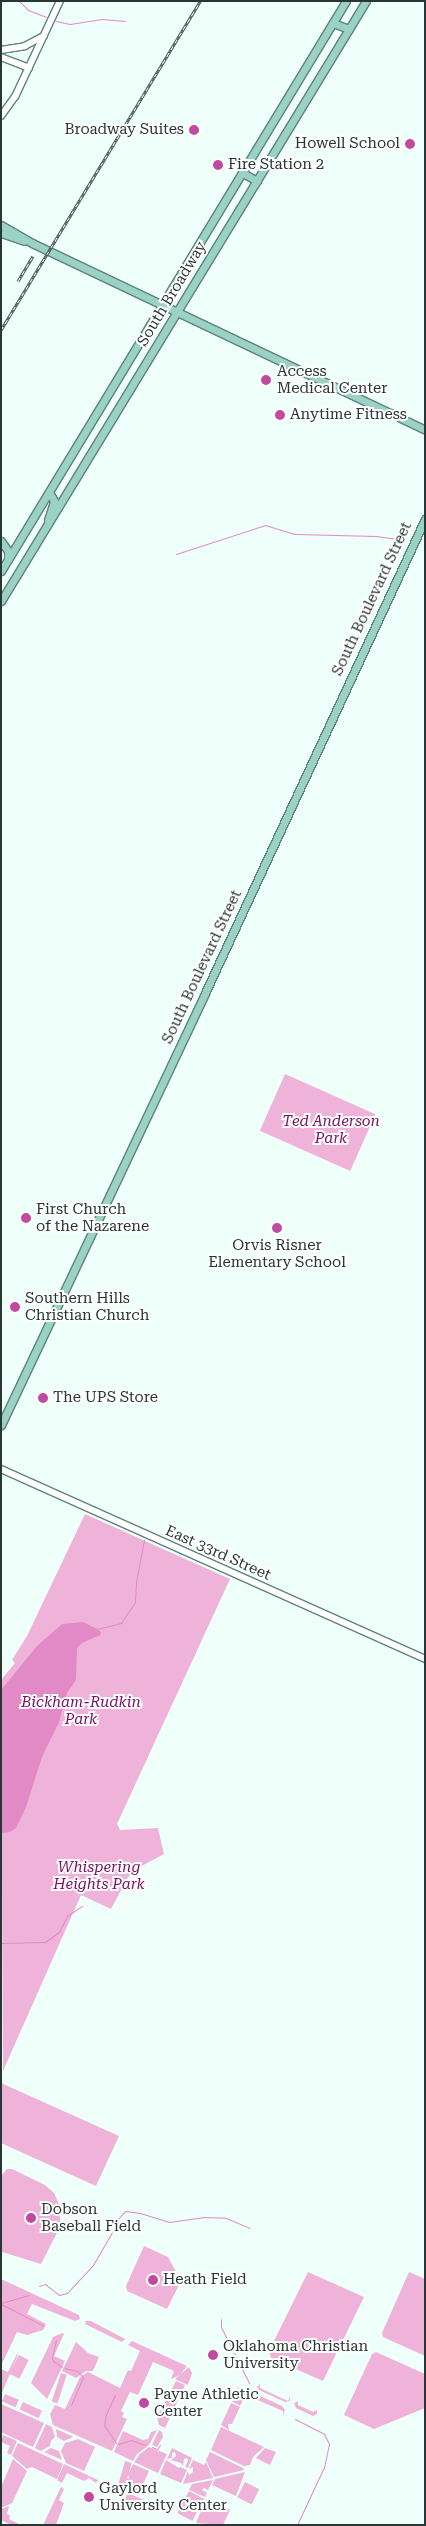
<!DOCTYPE html>
<style>
body{margin:0}
#map{position:relative;width:426px;height:2526px;overflow:hidden;background:#effffa;font-family:"Roboto Serif",serif}
div>[style]{position:absolute}
[style*='--x']{left:calc(var(--x)*1px);top:calc(var(--y)*1px);width:calc(var(--w)*1px);rotate:calc(var(--a)*1deg)}
.green>*{inset:0;background:#efb3da;transform-origin:0 0}
.water>*{inset:0;background:#e18ac5}
.stream>*{height:1px;margin:-0.5px;padding:0 0.5px;transform-origin:0.5px;border-radius:0.5px;background:#e18ac5}
.roads{filter:drop-shadow(1px 0 #5f837a) drop-shadow(-1px 0 #5f837a) drop-shadow(0 1px #5f837a) drop-shadow(0 -1px #5f837a)}
.minor>*{height:5.5px;margin:-2.75px;padding:0 2.75px;transform-origin:2.75px;border-radius:2.75px;background:#fff}
.major>*{height:7px;margin:-3.5px;padding:0 3.5px;transform-origin:3.5px;border-radius:3.5px;background:#9ad2c6}
.rail>*{height:3px;margin-top:-1.5px;transform-origin:0;background:repeating-linear-gradient(90deg,#fff 0 4px,#455550 0 8px);box-sizing:border-box;border-block:1px solid #455550}
.dots>*{width:14px;height:14px;translate:-50% -50%;box-sizing:border-box;border:2px solid #fff;border-radius:50%}
span{translate:-50% -50%;white-space:nowrap;text-align:center;line-height:1.15;-webkit-text-stroke:4px #fff;paint-order:stroke}
.poi-label{font-size:15px;color:#283733}
.right{translate:-100% -50%;text-align:right}
.left{translate:0 -50%;text-align:left}
.street-label{font-size:15px;color:#283733}
.park-label{font-size:15px;color:#780f60;font-style:italic}
.frame{position:absolute;inset:0;border:2px solid #283733;pointer-events:none}
</style>
<div id="map">
<div class="green">
<div style="left:285px;top:1074px;width:99px;height:62px;rotate:24deg"></div>
<div style="clip-path:polygon(85px 1514px,230px 1579px,117px 1824px,120px 1830px,158px 1828px,164px 1854px,138px 1868px,128px 1877px,111px 1909px,81px 1895px,3px 2071px,1px 1680px,15px 1663px,12px 1660px,27px 1636px)"></div>
<div style="clip-path:polygon(1px 2083px,119px 2136px,96px 2186px,1px 2143px)"></div>
<div style="clip-path:polygon(7px 2169px,12px 2169px,45px 2185px,54px 2193px,60px 2206px,60px 2227px,41px 2264px,2px 2252px,1px 2176px)"></div>
<div style="clip-path:polygon(144px 2246px,168px 2257px,178px 2275px,179px 2285px,167px 2309px,127px 2291px,126px 2286px)"></div>
<div style="clip-path:polygon(308px 2272px,364px 2297px,323px 2381px,271px 2358px,269px 2351px)"></div>
<div style="clip-path:polygon(409px 2272px,425px 2279px,425px 2356px,383px 2337px,382px 2333px)"></div>
<div style="clip-path:polygon(1px 2279px,79px 2315px,80px 2319px,75px 2321px,32px 2304px,27px 2314px,46px 2324px,43px 2330px,27px 2335px,17px 2332px,1px 2366px)"></div>
<div style="clip-path:polygon(86px 2321px,91px 2321px,125px 2339px,122px 2342px,85px 2324px)"></div>
<div style="clip-path:polygon(62px 2333px,64px 2334px,54px 2356px,65px 2361px,47px 2399px,31px 2383px,53px 2337px)"></div>
<div style="clip-path:polygon(132px 2341px,187px 2366px,180px 2375px,171px 2379px,174px 2371px,153px 2362px,138px 2395px,130px 2392px,121px 2411px,124px 2413px,122px 2417px,127px 2419px,112px 2451px,53px 2425px,50px 2414px,55px 2405px,65px 2409px,80px 2377px,88px 2372px,120px 2388px,128px 2370px,131px 2371px,140px 2351px,128px 2345px)"></div>
<div style="clip-path:polygon(76px 2342px,88px 2353px,99px 2357px,93px 2371px,86px 2371px,76px 2378px,62px 2371px)"></div>
<div style="clip-path:polygon(376px 2352px,425px 2374px,425px 2408px,374px 2429px,344px 2415px,372px 2354px)"></div>
<div style="clip-path:polygon(17px 2354px,18px 2355px,1px 2395px,1px 2369px,8px 2372px)"></div>
<div style="left:19px;top:2355px;width:11px;height:21px;rotate:27deg"></div>
<div style="clip-path:polygon(189px 2367px,192px 2373px,188px 2385px,175px 2379px)"></div>
<div style="left:61px;top:2373px;width:6px;height:30px;rotate:18deg"></div>
<div style="clip-path:polygon(176px 2381px,185px 2385px,165px 2428px,159px 2425px,157px 2417px)"></div>
<div style="clip-path:polygon(260px 2384px,260px 2388px,288px 2401px,290px 2397px,290px 2401px,285px 2402px,259px 2390px,257px 2387px)"></div>
<div style="left:239px;top:2387px;width:10px;height:16px;rotate:29deg"></div>
<div style="left:5px;top:2394px;width:15px;height:8px;rotate:23deg"></div>
<div style="clip-path:polygon(254px 2395px,258px 2395px,282px 2406px,285px 2410px,283px 2415px,283px 2411px,253px 2398px,251px 2400px)"></div>
<div style="clip-path:polygon(298px 2401px,298px 2405px,313px 2412px,317px 2410px,317px 2414px,313px 2416px,296px 2408px,294px 2403px)"></div>
<div style="left:23px;top:2402px;width:21px;height:8px;rotate:25deg"></div>
<div style="clip-path:polygon(231px 2403px,240px 2407px,232px 2424px,228px 2424px,229px 2430px,221px 2425px)"></div>
<div style="clip-path:polygon(1px 2404px,44px 2423px,33px 2447px,1px 2432px)"></div>
<div style="clip-path:polygon(46px 2424px,52px 2427px,55px 2437px,51px 2441px,50px 2446px,41px 2451px,35px 2448px)"></div>
<div style="clip-path:polygon(221px 2427px,264px 2447px,253px 2457px,250px 2465px,244px 2466px,211px 2450px)"></div>
<div style="clip-path:polygon(56px 2429px,72px 2436px,73px 2437px,64px 2441px,57px 2437px)"></div>
<div style="clip-path:polygon(157px 2430px,149px 2445px,137px 2454px,133px 2461px,114px 2452px,123px 2431px,143px 2440px,148px 2439px,151px 2432px)"></div>
<div style="clip-path:polygon(159px 2430px,162px 2432px,163px 2437px,157px 2447px,152px 2445px)"></div>
<div style="clip-path:polygon(3px 2435px,17px 2441px,11px 2455px,7px 2453px,10px 2446px,1px 2442px)"></div>
<div style="clip-path:polygon(78px 2439px,95px 2447px,84px 2471px,66px 2463px,61px 2451px,65px 2443px)"></div>
<div style="clip-path:polygon(18px 2443px,63px 2464px,57px 2479px,32px 2467px,27px 2469px,12px 2456px)"></div>
<div style="clip-path:polygon(149px 2447px,167px 2454px,158px 2473px,134px 2462px,140px 2454px)"></div>
<div style="clip-path:polygon(51px 2448px,59px 2451px,62px 2460px,44px 2452px)"></div>
<div style="clip-path:polygon(172px 2448px,192px 2458px,188px 2468px,185px 2467px,188px 2461px,187px 2458px,184px 2459px,183px 2466px,181px 2463px,171px 2460px,176px 2456px,175px 2452px,172px 2453px,172px 2458px,167px 2459px)"></div>
<div style="clip-path:polygon(265px 2448px,276px 2452px,270px 2465px,256px 2458px)"></div>
<div style="clip-path:polygon(210px 2452px,243px 2468px,244px 2470px,214px 2477px,206px 2460px)"></div>
<div style="clip-path:polygon(13px 2459px,27px 2471px,12px 2503px,1px 2508px,2px 2485px)"></div>
<div style="clip-path:polygon(166px 2460px,179px 2468px,180px 2467px,187px 2470px,181px 2483px,160px 2474px)"></div>
<div style="clip-path:polygon(193px 2460px,204px 2465px,206px 2462px,213px 2478px,183px 2484px,188px 2471px,189px 2475px,193px 2472px,193px 2467px,189px 2469px)"></div>
<div style="left:125px;top:2461px;width:7px;height:26px;rotate:16deg"></div>
<div style="clip-path:polygon(64px 2464px,98px 2480px,96px 2483px,89px 2478px,84px 2481px,67px 2473px,62px 2483px,57px 2480px)"></div>
<div style="clip-path:polygon(133px 2464px,149px 2471px,138px 2496px,130px 2490px,128px 2491px,122px 2488px,126px 2479px,129px 2478px,128px 2475px)"></div>
<div style="clip-path:polygon(245px 2472px,236px 2496px,212px 2485px,215px 2479px)"></div>
<div style="clip-path:polygon(213px 2480px,208px 2490px,204px 2488px,202px 2490px,207px 2493px,205px 2497px,189px 2490px,192px 2484px)"></div>
<div style="left:245px;top:2482px;width:16px;height:17px;rotate:27deg"></div>
<div style="clip-path:polygon(61px 2487px,64px 2489px,59px 2500px,64px 2503px,56px 2525px,43px 2525px)"></div>
<div style="left:189px;top:2491px;width:17px;height:25px;rotate:28deg"></div>
<div style="clip-path:polygon(128px 2493px,144px 2500px,144px 2501px,127px 2502px,125px 2499px)"></div>
<div style="clip-path:polygon(206px 2499px,230px 2510px,223px 2525px,196px 2523px)"></div>
<div style="clip-path:polygon(9px 2506px,7px 2514px,10px 2515px,9px 2519px,21px 2525px,11px 2525px,1px 2520px,1px 2509px)"></div>
</div>
<div class="water">
<div style="clip-path:polygon(83px 1622px,97px 1629px,101px 1632px,100px 1635px,82px 1643px,77px 1648px,76px 1680px,67px 1693px,59px 1722px,42px 1757px,26px 1807px,16px 1828px,10px 1832px,1px 1833px,1px 1690px,37px 1646px,62px 1624px)"></div>
</div>
<div class="stream">
<div style="--x:19;--y:1;--w:13;--a:45"></div>
<div style="--x:28;--y:10;--w:19;--a:21"></div>
<div style="--x:56;--y:21;--w:14;--a:12"></div>
<div style="--x:70;--y:24;--w:32;--a:-9"></div>
<div style="--x:102;--y:19;--w:23;--a:5"></div>
<div style="--x:176;--y:554;--w:94;--a:-18"></div>
<div style="--x:265;--y:525;--w:31;--a:17"></div>
<div style="--x:295;--y:534;--w:81;--a:1.4"></div>
<div style="--x:376;--y:536;--w:27;--a:8"></div>
<div style="--x:97;--y:1629;--w:25;--a:-14"></div>
<div style="--x:121;--y:1623;--w:25;--a:-56"></div>
<div style="--x:135;--y:1602;--w:20;--a:-87"></div>
<div style="--x:136;--y:1582;--w:43;--a:-79.2"></div>
<div style="--x:1;--y:1943;--w:44;--a:-1.3"></div>
<div style="--x:45;--y:1942;--w:17;--a:-36"></div>
<div style="--x:59;--y:1932;--w:18;--a:-63"></div>
<div style="--x:67;--y:1916;--w:18;--a:-34"></div>
<div style="--x:39;--y:2286;--w:6;--a:-18"></div>
<div style="--x:45;--y:2284;--w:18;--a:38"></div>
<div style="--x:59;--y:2295;--w:8;--a:-14"></div>
<div style="--x:67;--y:2293;--w:38;--a:-47"></div>
<div style="--x:93;--y:2265;--w:39;--a:-60"></div>
<div style="--x:113;--y:2231;--w:12;--a:-70"></div>
<div style="--x:117;--y:2220;--w:12;--a:-48"></div>
<div style="--x:125;--y:2211;--w:15;--a:8"></div>
<div style="--x:140;--y:2213;--w:30;--a:17"></div>
<div style="--x:169;--y:2222;--w:34;--a:-8"></div>
<div style="--x:203;--y:2217;--w:23;--a:2"></div>
<div style="--x:226;--y:2218;--w:26;--a:23"></div>
<div style="--x:1;--y:2303;--w:29;--a:-16"></div>
<div style="--x:1;--y:2304;--w:48;--a:27.1"></div>
<div style="--x:221;--y:2319;--w:8;--a:90"></div>
<div style="--x:221;--y:2327;--w:63;--a:63.4"></div>
<div style="--x:56;--y:2340;--w:17;--a:103"></div>
<div style="--x:52;--y:2357;--w:4;--a:76"></div>
<div style="--x:53;--y:2361;--w:11;--a:34"></div>
<div style="--x:65;--y:2368;--w:12;--a:14"></div>
<div style="--x:77;--y:2371;--w:8;--a:45"></div>
<div style="--x:83;--y:2377;--w:30;--a:113"></div>
<div style="--x:115;--y:2395;--w:21;--a:115"></div>
<div style="--x:106;--y:2414;--w:11;--a:100"></div>
<div style="--x:104;--y:2425;--w:22;--a:56"></div>
<div style="--x:295;--y:2419;--w:33;--a:27"></div>
<div style="--x:324;--y:2434;--w:11;--a:63"></div>
<div style="--x:329;--y:2444;--w:24;--a:102"></div>
<div style="--x:324;--y:2467;--w:64;--a:115"></div>
<div style="--x:118;--y:2444;--w:14;--a:-17"></div>
<div style="--x:131;--y:2440;--w:15;--a:20"></div>
<div style="--x:152;--y:2447;--w:5;--a:22"></div>
<div style="--x:157;--y:2449;--w:5;--a:-53"></div>
</div>
<div class="roads">
<div class="minor">
<div style="--x:1;--y:50;--w:24;--a:-9"></div>
<div style="--x:25;--y:46;--w:21;--a:-28"></div>
<div style="--x:1;--y:57;--w:30;--a:21"></div>
<div style="--x:1;--y:116;--w:24;--a:-54"></div>
<div style="--x:15;--y:97;--w:106;--a:-64.9"></div>
<div style="--x:1;--y:1469;--w:465;--a:24.1"></div>
</div>
<div class="major">
<div style="--x:333;--y:23;--w:17;--a:21"></div>
<div style="--x:243;--y:173;--w:16;--a:30"></div>
<div style="--x:1;--y:225;--w:36;--a:30"></div>
<div style="--x:32;--y:243;--w:435;--a:25.4"></div>
<div style="--x:1;--y:233;--w:24;--a:19"></div>
<div style="--x:48;--y:520;--w:20;--a:-72"></div>
<div style="--x:54;--y:501;--w:10;--a:-119"></div>
<div style="--x:1;--y:541;--w:12;--a:55"></div>
<div style="--x:8;--y:551;--w:8;--a:90"></div>
<div style="--x:1;--y:571;--w:666;--a:-58.82"></div>
<div style="--x:1;--y:601;--w:702;--a:-58.69"></div>
<div style="--x:1;--y:1425;--w:478;--a:-64.7"></div>
<div style="--x:205;--y:993;--w:523;--a:-65.1"></div>
</div>
</div>
<div class="rail">
<div style="--x:18;--y:281;--w:29;--a:-59"></div>
<div style="--x:1;--y:330;--w:385;--a:-58.8"></div>
</div>
<div class="dots">
<div style="left:194px;top:130px;background:#c14aa1"></div>
<div style="left:410px;top:144px;background:#c14aa1"></div>
<div style="left:218px;top:165px;background:#c14aa1"></div>
<div style="left:266px;top:380px;background:#c14aa1"></div>
<div style="left:280px;top:415px;background:#c14aa1"></div>
<div style="left:26px;top:1218px;background:#c14aa1"></div>
<div style="left:277px;top:1228px;background:#c14aa1"></div>
<div style="left:15px;top:1307px;background:#c14aa1"></div>
<div style="left:43px;top:1398px;background:#c14aa1"></div>
<div style="left:31px;top:2218px;background:#c14aa1"></div>
<div style="left:153px;top:2280px;background:#c14aa1"></div>
<div style="left:213px;top:2355px;background:#c14aa1"></div>
<div style="left:144px;top:2403px;background:#c14aa1"></div>
<div style="left:89px;top:2497px;background:#c14aa1"></div>
</div>
<div class="poi-label">
<span class="right" style="left:184px;top:130px">Broadway Suites</span>
<span class="right" style="left:400px;top:144px">Howell School</span>
<span class="left" style="left:228px;top:165px">Fire Station 2</span>
<span class="left" style="left:277px;top:380px">Access<br>Medical Center</span>
<span class="left" style="left:290px;top:415px">Anytime Fitness</span>
<span class="left" style="left:36px;top:1218px">First Church<br>of the Nazarene</span>
<span style="left:277px;top:1254px">Orvis Risner<br>Elementary School</span>
<span class="left" style="left:25px;top:1307px">Southern Hills<br>Christian Church</span>
<span class="left" style="left:53px;top:1398px">The UPS Store</span>
<span class="left" style="left:41px;top:2218px">Dobson<br>Baseball Field</span>
<span class="left" style="left:163px;top:2280px">Heath Field</span>
<span class="left" style="left:223px;top:2355px">Oklahoma Christian<br>University</span>
<span class="left" style="left:154px;top:2403px">Payne Athletic<br>Center</span>
<span class="left" style="left:99px;top:2497px">Gaylord<br>University Center</span>
</div>
<div class="street-label">
<span style="left:172px;top:294px;rotate:-59deg">South Broadway</span>
<span style="left:372px;top:599px;rotate:-65deg">South Boulevard Street</span>
<span style="left:202px;top:967px;rotate:-65deg">South Boulevard Street</span>
<span style="left:218px;top:1553px;rotate:24deg">East 33rd Street</span>
</div>
<div class="park-label">
<span style="left:331px;top:1130px">Ted Anderson<br>Park</span>
<span style="left:81px;top:1711px">Bickham-Rudkin<br>Park</span>
<span style="left:99px;top:1876px">Whispering<br>Heights Park</span>
</div>
<div class="frame"></div>
</div>
